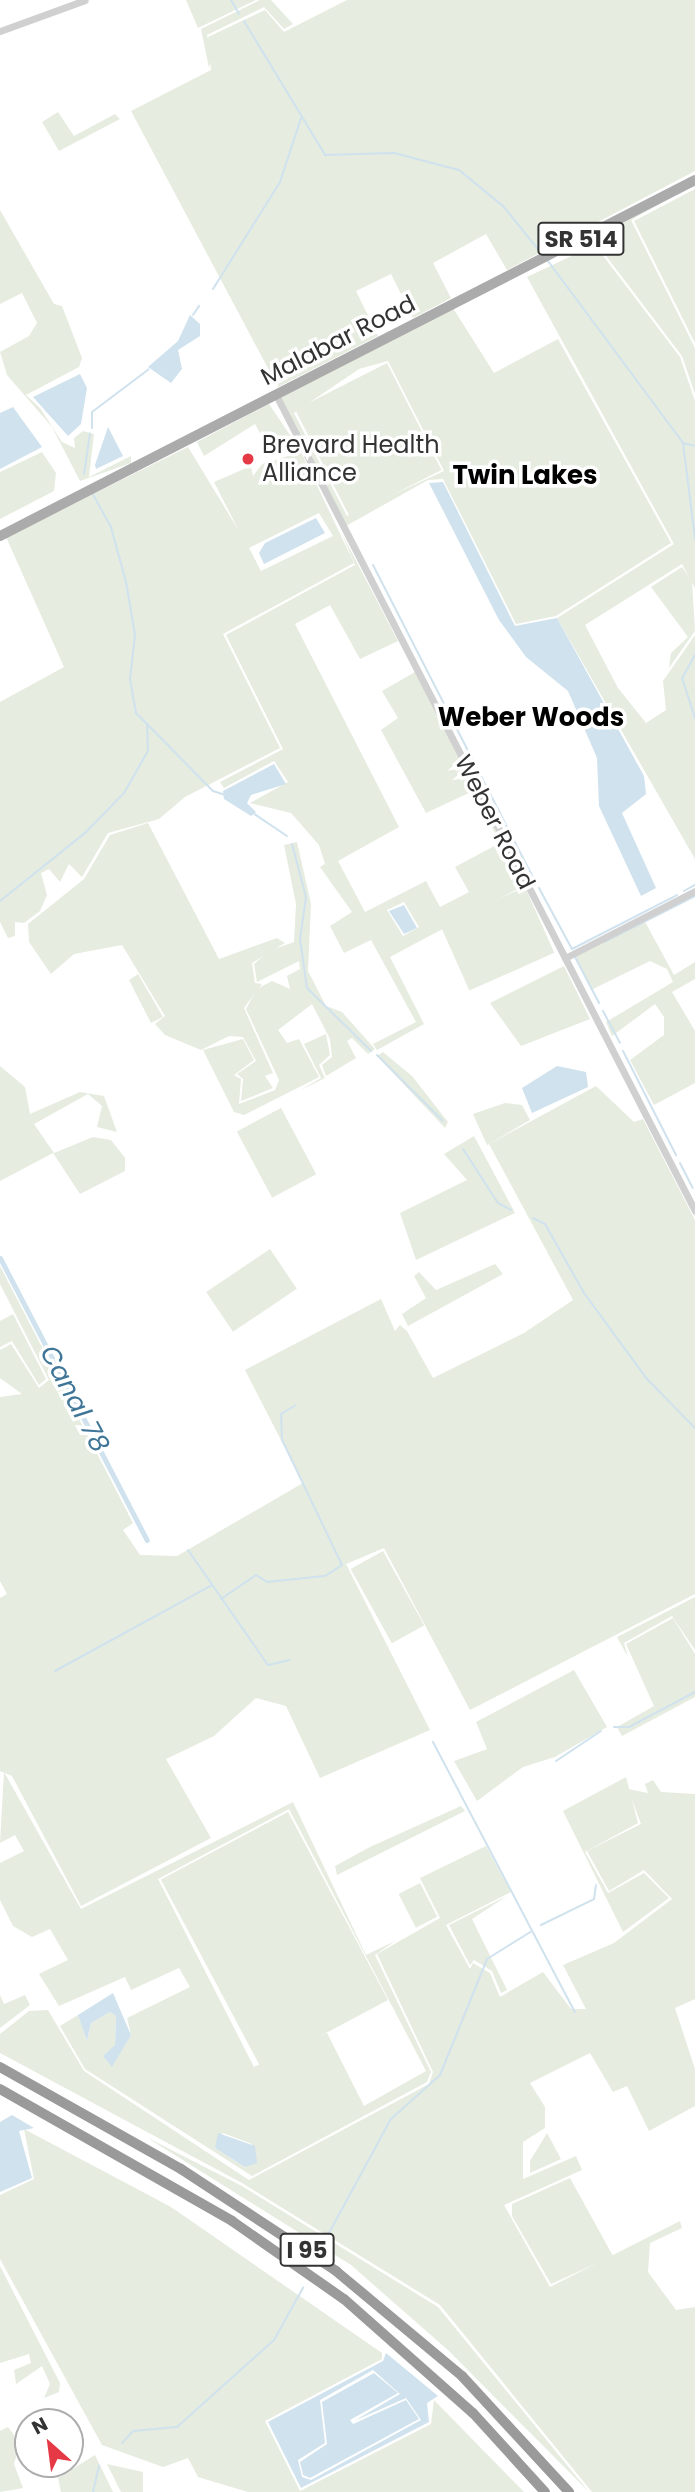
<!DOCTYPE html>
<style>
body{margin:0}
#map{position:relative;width:695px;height:2492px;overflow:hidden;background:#fff;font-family:Poppins,sans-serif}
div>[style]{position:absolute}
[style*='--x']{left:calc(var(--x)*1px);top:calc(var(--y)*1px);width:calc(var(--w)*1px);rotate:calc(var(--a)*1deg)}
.green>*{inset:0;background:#e6ecdf;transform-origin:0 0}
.water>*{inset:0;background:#cfe2ee}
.stream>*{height:2px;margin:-1px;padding:0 1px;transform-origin:1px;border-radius:1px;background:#cfe2ee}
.canal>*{height:5px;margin:-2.5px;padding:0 2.5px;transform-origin:2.5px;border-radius:2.5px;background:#cfe2ee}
.tertiary>*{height:7px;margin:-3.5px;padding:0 3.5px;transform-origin:3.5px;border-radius:3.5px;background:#d0d0d0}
.primary>*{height:10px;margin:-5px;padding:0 5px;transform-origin:5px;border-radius:5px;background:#ababab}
.motorway>*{height:10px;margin:-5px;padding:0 5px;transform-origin:5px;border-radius:5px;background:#9a9a9a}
.dots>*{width:19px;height:19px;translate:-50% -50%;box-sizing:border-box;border:4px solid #fff;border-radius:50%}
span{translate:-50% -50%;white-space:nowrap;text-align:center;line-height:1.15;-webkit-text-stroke:7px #fff;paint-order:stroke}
.shield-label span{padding:2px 5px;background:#fff;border:2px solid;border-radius:5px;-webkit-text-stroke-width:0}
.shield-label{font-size:23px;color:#333;font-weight:700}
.street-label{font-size:24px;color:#333}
.poi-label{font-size:24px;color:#333}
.left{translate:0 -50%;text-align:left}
.neighbourhood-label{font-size:26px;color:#000;font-weight:700}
.water-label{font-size:26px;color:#3f7597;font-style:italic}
.north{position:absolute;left:14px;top:2408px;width:70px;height:70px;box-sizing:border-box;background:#fff;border:2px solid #adadad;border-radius:50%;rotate:332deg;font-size:19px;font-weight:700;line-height:28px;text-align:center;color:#333}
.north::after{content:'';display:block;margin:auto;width:24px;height:32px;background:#e63946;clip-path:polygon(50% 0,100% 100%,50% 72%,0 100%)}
</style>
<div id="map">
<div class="green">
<div style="clip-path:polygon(186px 0,256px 0,198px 28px)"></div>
<div style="clip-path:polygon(260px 0,271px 0,293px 24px,284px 29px,264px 7px,207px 35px,212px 55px,209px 68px,201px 29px)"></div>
<div style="clip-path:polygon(347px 0,695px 0,695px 171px,507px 270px,486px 234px,433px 263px,451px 298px,413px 318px,391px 274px,356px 291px,378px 336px,278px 387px,131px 111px,211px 70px,208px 37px,265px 10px,284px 32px)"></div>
<div style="clip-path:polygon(58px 112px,74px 136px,115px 114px,120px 119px,59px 151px,42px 122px)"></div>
<div style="clip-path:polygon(695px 184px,631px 220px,695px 348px,695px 394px,682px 356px,597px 244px,580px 243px)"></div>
<div style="clip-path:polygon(695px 189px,695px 343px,634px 221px)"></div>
<div style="clip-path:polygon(0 210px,54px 304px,62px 306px,82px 358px,79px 367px,26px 395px,40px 408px,62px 442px,75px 448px,74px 438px,83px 431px,94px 434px,89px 477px,131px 456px,131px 463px,80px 481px,52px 427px,7px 375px,0 352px,29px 336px,37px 323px,22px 293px,0 304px)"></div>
<div style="clip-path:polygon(595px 245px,680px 357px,695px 401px,695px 588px,682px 564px,585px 625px,618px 688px,646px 723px,666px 710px,663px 681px,695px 635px,695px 859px,557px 618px,674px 544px,527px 277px)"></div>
<div style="clip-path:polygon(evenodd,453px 308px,494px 373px,558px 339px,671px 543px,556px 616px,516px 624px,443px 479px,428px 480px,346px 526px,280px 397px,453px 308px,388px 361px,444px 471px,347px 516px,294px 413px,359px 369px,388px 361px)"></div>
<div style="left:387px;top:363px;width:120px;height:103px;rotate:63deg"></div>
<div style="clip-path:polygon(269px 404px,294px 441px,284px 450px,271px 454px,255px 424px,204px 456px,197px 442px)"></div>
<div style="clip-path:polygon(evenodd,188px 447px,239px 531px,214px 482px,251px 466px,253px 476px,262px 464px,301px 452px,354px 563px,223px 634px,280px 748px,185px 797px,159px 819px,108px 833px,82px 877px,69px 864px,60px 882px,49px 869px,41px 873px,47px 895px,40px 911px,24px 923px,15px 922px,15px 936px,8px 938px,0 922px,0 702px,64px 667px,6px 537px,188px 447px,319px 513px,333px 536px,261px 571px,249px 548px,319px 513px)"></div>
<div style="clip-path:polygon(42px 452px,56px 473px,54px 491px,0 519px,0 472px)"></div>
<div style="clip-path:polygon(evenodd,342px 534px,398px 641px,360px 659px,330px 605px,295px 624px,399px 827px,338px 861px,365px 912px,426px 881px,440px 907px,469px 892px,455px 867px,500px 843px,473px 791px,426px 813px,381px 730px,398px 718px,382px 691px,415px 672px,525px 885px,390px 957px,424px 1024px,377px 1050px,373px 1044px,416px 1022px,371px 940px,344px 953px,330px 926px,352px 912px,320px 867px,325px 864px,319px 845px,291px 813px,250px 803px,288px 782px,274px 761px,224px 788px,220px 782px,283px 749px,226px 635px,355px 565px,342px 534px,404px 902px,419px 927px,403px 936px,387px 910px,404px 902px)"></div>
<div style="clip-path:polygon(682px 567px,692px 581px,695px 631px,669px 668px,671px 653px,688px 637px,651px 587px)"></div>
<div style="clip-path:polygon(148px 823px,219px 959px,277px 938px,285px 943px,252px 963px,255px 983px,262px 984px,244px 1008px,273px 1073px,265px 1076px,273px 1088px,241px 1101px,243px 1079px,237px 1074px,256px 1061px,243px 1037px,229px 1036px,201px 1050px,165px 1035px,155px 1024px,165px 1016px,122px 945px,74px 954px,51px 974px,29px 942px,28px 924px,84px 879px,110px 835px)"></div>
<div style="clip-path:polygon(297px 842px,311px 904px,308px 971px,326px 1006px,342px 1012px,375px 1049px,368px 1054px,352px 1038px,347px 1041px,356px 1058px,326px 1076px,322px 1065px,332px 1057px,330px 1039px,312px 1004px,278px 1030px,287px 1043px,299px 1039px,319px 1077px,244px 1115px,234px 1112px,203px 1050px,243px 1039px,254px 1060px,234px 1075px,241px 1079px,239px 1104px,275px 1090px,279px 1080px,246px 1009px,257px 989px,272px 981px,290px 989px,287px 976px,300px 969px,299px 961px,257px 982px,254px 964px,269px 951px,294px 942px,296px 904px,284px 845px)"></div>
<div style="left:525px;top:887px;width:72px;height:93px;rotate:66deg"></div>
<div style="clip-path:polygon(644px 920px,674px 975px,695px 962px,695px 979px,672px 992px,695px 1031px,695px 1083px,654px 1105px,630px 1060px,664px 1035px,664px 1017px,655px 1004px,612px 1036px,606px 1022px,673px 982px,667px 969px,650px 961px,591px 990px,575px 957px)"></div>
<div style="clip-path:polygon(564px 966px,590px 1019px,521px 1046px,490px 1003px)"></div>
<div style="clip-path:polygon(138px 974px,163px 1017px,151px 1023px,129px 980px)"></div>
<div style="clip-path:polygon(326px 1034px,330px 1055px,319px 1065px,325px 1078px,301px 1090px,321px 1078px,304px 1044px)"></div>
<div style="clip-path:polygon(383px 1052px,412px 1076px,448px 1122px,445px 1128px,377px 1056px)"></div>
<div style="clip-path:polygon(0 1066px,25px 1087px,30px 1114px,80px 1092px,104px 1096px,117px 1132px,97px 1127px,102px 1106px,88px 1094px,34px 1124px,54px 1153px,93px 1137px,111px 1140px,125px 1158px,125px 1171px,80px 1194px,53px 1153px,0 1181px)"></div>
<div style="clip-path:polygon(596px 1086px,634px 1122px,643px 1119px,695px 1220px,695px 1594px,470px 1710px,384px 1548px,346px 1564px,430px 1730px,320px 1778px,286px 1706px,256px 1698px,214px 1736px,166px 1759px,211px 1838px,81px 1906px,12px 1776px,0 1771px,0 1598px,7px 1594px,0 1581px,0 1397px,22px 1394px,0 1378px,0 1350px,11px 1344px,39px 1388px,49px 1380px,0 1284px,0 1266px,133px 1523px,123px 1530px,140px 1555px,177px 1556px,303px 1483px,245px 1370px,381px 1299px,395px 1331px,400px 1325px,407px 1331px,433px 1378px,524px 1333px,573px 1300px,489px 1144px)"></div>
<div style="clip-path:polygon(505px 1103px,522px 1105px,530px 1120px,487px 1145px,473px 1114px)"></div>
<div style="left:281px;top:1108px;width:75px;height:50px;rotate:62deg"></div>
<div style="clip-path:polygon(474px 1136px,515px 1213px,416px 1260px,400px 1213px,467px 1180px,444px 1154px)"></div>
<div style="left:270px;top:1249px;width:48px;height:77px;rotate:56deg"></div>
<div style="clip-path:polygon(495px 1264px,503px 1274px,408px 1326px,402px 1314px,426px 1298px,414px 1276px,419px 1272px,436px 1290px)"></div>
<div style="clip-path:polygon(13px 1314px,46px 1379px,39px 1385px,12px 1341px,0 1347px,0 1321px)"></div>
<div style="left:383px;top:1551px;width:85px;height:37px;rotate:61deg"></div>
<div style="clip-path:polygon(695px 1597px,695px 1650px,672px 1616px,624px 1643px,628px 1657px,617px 1637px)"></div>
<div style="clip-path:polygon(673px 1618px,695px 1654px,695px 1697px,622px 1736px,617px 1727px,654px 1706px,626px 1644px)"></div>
<div style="clip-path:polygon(574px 1670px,607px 1727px,555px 1757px,523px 1767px,477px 1801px,454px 1761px,487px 1749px,476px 1722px)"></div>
<div style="clip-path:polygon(evenodd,4px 1772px,81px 1909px,293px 1802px,366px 1955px,395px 1941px,375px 1955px,431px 2072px,427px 2082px,252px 2176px,85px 2069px,60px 2026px,78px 2015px,87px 2041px,91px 2023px,110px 2012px,116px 2016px,115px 2046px,103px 2056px,131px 2035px,127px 2018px,190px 1987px,179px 1968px,131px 1990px,125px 1977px,59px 2006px,39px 1974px,68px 1960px,50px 1929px,32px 1937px,13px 1926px,0 1900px,0 1863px,24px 1851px,15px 1835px,0 1843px,4px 1772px,289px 1809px,426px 2071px,364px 2106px,327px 2033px,254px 2067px,158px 1879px,289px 1809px,4px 1772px,223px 2133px,252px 2144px,245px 2167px,215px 2148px,223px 2133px)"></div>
<div style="clip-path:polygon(626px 1777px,638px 1823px,585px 1852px,608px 1893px,644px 1873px,669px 1898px,623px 1932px,563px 1811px)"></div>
<div style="clip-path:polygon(653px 1780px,661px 1792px,695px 1794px,695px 1999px,675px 2008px,695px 2069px,695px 2106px,649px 2131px,627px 2086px,613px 2092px,590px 2053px,530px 2083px,545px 2107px,545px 2128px,523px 2142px,523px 2179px,576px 2156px,582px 2170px,504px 2205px,550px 2287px,680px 2221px,682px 2228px,650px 2243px,648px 2272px,676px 2310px,695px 2307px,695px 2492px,592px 2492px,440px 2305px,242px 2183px,0 2053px,0 2034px,29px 2011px,48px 2010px,84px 2071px,249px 2180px,429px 2084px,433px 2072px,377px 1954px,440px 1918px,420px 1878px,486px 1846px,511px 1892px,446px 1925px,470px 1969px,473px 1963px,490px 1973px,500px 1997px,543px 1972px,571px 2009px,586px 2009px,563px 1965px,614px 1943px,672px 1899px,644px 1870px,609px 1891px,587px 1851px,641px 1824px,628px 1789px,648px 1793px,645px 1784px)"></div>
<div style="clip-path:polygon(461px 1806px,465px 1811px,337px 1875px,335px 1866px,370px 1847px)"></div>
<div style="left:288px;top:1812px;width:213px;height:144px;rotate:62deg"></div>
<div style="left:420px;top:1883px;width:38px;height:24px;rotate:63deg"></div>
<div style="clip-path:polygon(507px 1896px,472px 1919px,507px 1990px,501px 1993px,492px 1971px,474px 1960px,470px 1965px,449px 1925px)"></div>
<div style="clip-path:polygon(0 1995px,4px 2004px,25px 1995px,30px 2005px,0 2028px)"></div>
<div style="clip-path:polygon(24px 2129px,171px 2207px,382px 2353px,382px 2359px,265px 2421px,300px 2491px,431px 2424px,434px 2400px,524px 2492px,248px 2492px,198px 2477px,188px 2458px,163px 2467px,102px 2445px,0 2259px,0 2195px,34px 2179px)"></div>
<div style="clip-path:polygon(547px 2133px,561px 2159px,530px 2173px,530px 2161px)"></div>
<div style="clip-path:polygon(146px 2137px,242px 2186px,438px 2307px,589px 2492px,449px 2351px,351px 2265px)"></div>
<div style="clip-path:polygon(570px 2178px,613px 2256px,551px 2284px,512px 2216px,512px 2204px)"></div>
<div style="clip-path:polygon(0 2266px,60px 2383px,59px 2392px,44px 2398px,50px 2384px,42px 2366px,16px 2384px,14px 2370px,31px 2363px,29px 2354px,0 2363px)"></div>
<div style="clip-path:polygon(8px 2427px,20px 2443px,14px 2464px,23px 2488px,0 2492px,0 2431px)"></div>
<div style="clip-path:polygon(95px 2455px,113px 2492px,61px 2492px,58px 2478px)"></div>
<div style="clip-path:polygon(107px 2464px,143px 2472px,143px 2492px,121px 2492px)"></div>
</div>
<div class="water">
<div style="clip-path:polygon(190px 315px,200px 324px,200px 336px,178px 350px,182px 369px,171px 383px,148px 367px,178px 341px)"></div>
<div style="clip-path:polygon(80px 374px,87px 388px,81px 424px,68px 436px,33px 397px)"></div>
<div style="clip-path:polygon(13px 407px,42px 447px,0 469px,0 413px)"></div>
<div style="clip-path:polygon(108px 427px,123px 456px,96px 469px,95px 465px)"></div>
<div style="clip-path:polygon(443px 482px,515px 626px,557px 618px,644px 776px,646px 794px,622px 813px,656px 888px,641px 896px,599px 806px,597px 758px,568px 691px,526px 657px,499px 620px,429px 483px)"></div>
<div style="clip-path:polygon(316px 518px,325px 533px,264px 564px,259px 553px,265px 543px)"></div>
<div style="clip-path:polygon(274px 764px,286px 784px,251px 795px,247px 803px,256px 812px,251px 816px,224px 799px,223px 791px)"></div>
<div style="clip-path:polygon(404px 905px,417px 928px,404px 934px,389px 911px)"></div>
<div style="clip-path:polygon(557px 1066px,586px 1072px,588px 1087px,532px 1113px,522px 1088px)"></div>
<div style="clip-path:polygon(113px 1993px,131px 2035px,112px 2067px,103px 2056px,115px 2045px,116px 2016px,110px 2012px,91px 2023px,87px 2041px,78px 2015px)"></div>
<div style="clip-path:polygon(12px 2115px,34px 2128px,19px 2131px,32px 2178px,0 2192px,0 2122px)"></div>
<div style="clip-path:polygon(218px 2133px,255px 2146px,257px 2163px,245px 2167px,215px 2148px)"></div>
<div style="clip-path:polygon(evenodd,386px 2353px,438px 2396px,427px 2403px,429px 2422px,301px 2488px,268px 2422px,383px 2361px,386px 2353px,373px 2370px,400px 2394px,354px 2421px,406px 2398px,421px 2420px,311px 2480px,302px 2477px,298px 2460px,325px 2443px,320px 2400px,373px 2370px)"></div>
<div style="clip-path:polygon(374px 2373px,398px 2393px,350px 2420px,353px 2424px,406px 2400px,419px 2419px,310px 2478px,303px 2475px,300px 2462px,327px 2444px,322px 2402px)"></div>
</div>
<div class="stream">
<div style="--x:231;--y:0;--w:16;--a:60"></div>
<div style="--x:244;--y:21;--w:157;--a:58.8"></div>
<div style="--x:325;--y:155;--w:69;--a:-1.7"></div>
<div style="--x:394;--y:153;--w:67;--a:14.7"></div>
<div style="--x:459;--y:170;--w:57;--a:39.3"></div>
<div style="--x:503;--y:206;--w:60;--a:51"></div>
<div style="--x:548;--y:261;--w:227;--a:53.4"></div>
<div style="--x:683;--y:443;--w:96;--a:82.8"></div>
<div style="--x:213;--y:289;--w:126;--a:-57.9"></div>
<div style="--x:280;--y:182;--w:67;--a:-71.8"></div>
<div style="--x:193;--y:315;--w:11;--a:-56"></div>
<div style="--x:92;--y:428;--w:16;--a:-90"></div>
<div style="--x:92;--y:412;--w:71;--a:-37"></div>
<div style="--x:683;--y:443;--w:12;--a:14"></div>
<div style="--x:84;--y:474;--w:41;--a:-81.7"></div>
<div style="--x:373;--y:565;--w:355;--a:62.9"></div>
<div style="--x:695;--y:655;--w:26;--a:119"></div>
<div style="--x:682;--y:678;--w:42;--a:72"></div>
<div style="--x:147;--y:724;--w:94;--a:45.4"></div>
<div style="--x:213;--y:791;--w:13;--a:18"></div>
<div style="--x:253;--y:813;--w:41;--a:34.1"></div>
<div style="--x:292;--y:844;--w:55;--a:75.2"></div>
<div style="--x:306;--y:897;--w:42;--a:98.1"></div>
<div style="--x:300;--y:939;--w:49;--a:81.9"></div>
<div style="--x:307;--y:988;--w:90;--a:44.5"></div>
<div style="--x:539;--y:888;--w:69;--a:61.6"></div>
<div style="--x:572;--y:949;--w:118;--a:-27.2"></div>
<div style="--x:684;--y:891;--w:13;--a:-29"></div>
<div style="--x:0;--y:901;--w:109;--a:-38.7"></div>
<div style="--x:85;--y:833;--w:56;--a:-45.7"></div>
<div style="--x:124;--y:793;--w:48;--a:-60.3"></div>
<div style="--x:148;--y:751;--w:27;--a:-92"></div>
<div style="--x:147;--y:724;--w:16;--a:-135"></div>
<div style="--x:136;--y:713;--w:35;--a:-100"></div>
<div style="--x:130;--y:679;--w:44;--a:-83.5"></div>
<div style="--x:135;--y:635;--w:54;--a:-99.6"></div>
<div style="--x:126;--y:582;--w:57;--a:-105.3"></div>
<div style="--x:111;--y:527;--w:38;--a:-119"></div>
<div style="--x:604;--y:942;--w:102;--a:-26.8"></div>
<div style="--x:575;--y:957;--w:52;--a:62.4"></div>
<div style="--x:603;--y:1011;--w:36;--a:62"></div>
<div style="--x:623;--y:1051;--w:117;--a:63"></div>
<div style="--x:377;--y:1055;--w:93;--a:45"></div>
<div style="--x:463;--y:1149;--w:64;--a:57.1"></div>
<div style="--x:498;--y:1203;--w:15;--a:28"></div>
<div style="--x:680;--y:1163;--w:28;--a:63"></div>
<div style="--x:533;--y:1218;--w:13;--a:27"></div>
<div style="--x:545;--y:1224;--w:79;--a:60.5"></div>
<div style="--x:584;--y:1293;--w:107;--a:53.8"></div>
<div style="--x:647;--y:1379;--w:69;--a:45.6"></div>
<div style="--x:188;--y:1550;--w:140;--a:55.2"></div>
<div style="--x:268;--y:1665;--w:22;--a:-13"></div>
<div style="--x:221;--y:1599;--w:42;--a:-34.4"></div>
<div style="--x:256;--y:1575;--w:13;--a:32"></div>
<div style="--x:267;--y:1582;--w:58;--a:-5.9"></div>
<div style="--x:325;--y:1576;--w:20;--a:-33"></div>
<div style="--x:342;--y:1565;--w:139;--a:-115.6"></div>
<div style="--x:282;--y:1440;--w:26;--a:-92"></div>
<div style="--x:281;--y:1414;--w:17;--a:-31"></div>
<div style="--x:55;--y:1671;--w:179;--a:-28.7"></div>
<div style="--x:614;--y:1727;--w:15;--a:0"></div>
<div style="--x:629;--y:1727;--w:75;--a:-27.9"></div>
<div style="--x:433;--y:1742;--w:305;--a:62.3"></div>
<div style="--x:556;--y:1761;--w:54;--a:-33.7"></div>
<div style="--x:541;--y:1925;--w:59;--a:-26.1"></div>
<div style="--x:594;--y:1899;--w:14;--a:-82"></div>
<div style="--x:323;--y:2244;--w:142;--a:-61.5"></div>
<div style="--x:391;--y:2119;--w:66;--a:-41.9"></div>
<div style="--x:440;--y:2075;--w:125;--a:-67.9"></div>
<div style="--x:487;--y:1959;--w:53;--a:-31.9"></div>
<div style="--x:122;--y:2443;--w:16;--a:-47"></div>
<div style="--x:133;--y:2431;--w:44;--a:-5.2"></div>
<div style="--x:177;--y:2427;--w:130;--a:-41.9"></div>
<div style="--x:274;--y:2340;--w:60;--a:-60.9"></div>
<div style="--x:93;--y:2492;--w:27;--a:-77"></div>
</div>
<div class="canal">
<div style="--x:0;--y:1258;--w:318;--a:62.5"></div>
</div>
<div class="tertiary">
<div style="--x:0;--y:31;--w:90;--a:-20"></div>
<div style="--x:276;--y:395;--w:917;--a:62.82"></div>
<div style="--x:565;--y:958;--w:146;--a:-27.3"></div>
</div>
<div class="primary">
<div style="--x:0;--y:536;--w:781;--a:-27.12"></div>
</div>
<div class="motorway">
<div style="--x:0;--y:2067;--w:208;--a:29.4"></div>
<div style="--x:181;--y:2169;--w:186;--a:33.3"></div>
<div style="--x:336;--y:2271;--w:164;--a:39.8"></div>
<div style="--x:462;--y:2376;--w:158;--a:47.3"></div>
<div style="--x:0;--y:2089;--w:267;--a:29.6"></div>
<div style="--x:232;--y:2221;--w:136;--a:34.9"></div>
<div style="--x:344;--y:2299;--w:172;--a:41.5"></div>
<div style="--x:473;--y:2413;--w:107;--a:47.7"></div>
</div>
<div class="dots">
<div style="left:248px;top:459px;background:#e63946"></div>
</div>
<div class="shield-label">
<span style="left:581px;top:239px">SR 514</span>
<span style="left:307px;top:2250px">I 95</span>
</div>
<div class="street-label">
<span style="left:338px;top:340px;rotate:-27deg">Malabar Road</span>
<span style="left:495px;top:822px;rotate:63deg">Weber Road</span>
</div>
<div class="poi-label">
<span class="left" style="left:262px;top:459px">Brevard Health<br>Alliance</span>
</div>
<div class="neighbourhood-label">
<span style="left:525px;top:476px">Twin Lakes</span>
<span style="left:531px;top:718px">Weber Woods</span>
</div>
<div class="water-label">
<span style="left:74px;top:1399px;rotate:62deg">Canal 78</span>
</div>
<div class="north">N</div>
</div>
